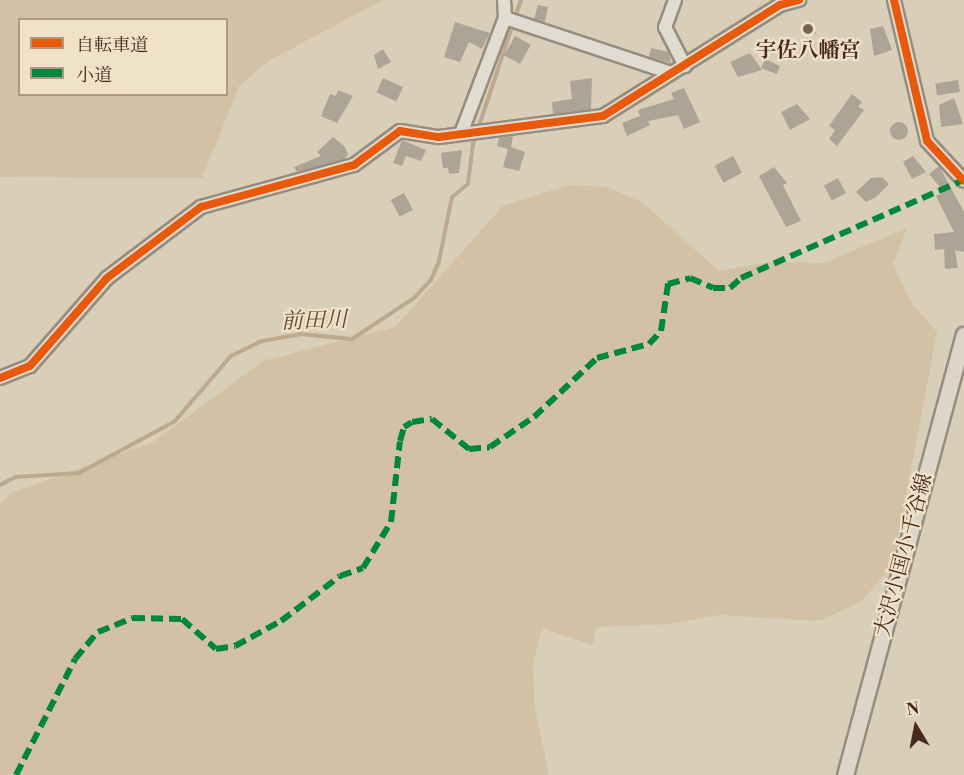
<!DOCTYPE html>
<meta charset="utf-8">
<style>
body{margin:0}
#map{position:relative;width:964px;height:775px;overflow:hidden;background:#d9ceb8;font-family:"Libre Bodoni","Noto Serif JP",serif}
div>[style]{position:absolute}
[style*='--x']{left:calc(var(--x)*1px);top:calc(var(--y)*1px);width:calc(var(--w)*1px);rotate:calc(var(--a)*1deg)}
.green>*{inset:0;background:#d2c1a4}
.stream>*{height:4px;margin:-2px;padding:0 2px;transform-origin:2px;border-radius:2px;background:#bda98d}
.building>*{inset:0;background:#aea495;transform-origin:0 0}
.round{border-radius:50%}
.roads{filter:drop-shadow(2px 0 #968d7f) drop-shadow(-2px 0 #968d7f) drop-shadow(0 2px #968d7f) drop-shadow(0 -2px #968d7f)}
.minor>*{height:12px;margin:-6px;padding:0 6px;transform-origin:6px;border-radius:6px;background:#e1dcd1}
.major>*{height:15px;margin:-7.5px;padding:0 7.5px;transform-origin:7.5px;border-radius:7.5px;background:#dcd6c9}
.quiet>*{height:6px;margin-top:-3px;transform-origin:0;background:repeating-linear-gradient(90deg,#00873e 0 12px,transparent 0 18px)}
.cycleway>*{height:8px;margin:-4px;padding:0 4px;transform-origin:4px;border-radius:4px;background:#e8590c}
.dots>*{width:16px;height:16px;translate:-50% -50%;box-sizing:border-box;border:3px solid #efe2c8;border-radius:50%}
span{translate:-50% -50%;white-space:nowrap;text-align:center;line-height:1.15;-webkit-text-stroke:4.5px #efe2c8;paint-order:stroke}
.poi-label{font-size:21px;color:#49291d;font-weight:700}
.street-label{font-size:21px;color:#49291d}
.water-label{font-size:22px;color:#634534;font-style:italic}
.legend{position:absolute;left:18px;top:18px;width:210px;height:78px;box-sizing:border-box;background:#efe2c8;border:2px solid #ad9884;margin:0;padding:8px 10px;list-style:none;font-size:18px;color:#49291d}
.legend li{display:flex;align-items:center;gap:12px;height:30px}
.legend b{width:30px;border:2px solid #ad9884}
.north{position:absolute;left:886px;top:697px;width:60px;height:60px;-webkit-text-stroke:4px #efe2c8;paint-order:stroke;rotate:350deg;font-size:16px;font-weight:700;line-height:24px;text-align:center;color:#49291d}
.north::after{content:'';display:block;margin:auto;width:21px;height:27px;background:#49291d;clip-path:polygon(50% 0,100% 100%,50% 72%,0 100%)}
</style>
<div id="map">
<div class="green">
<div style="clip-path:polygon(evenodd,0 0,383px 0,270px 60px,239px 86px,202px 178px,0 177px,0 0,20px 20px,226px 20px,226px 94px,20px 94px,20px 20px)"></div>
<div style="clip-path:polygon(569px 185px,607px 187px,643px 203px,719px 271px,770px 262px,824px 263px,907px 228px,893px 264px,911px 302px,937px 332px,893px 564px,863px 600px,820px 621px,719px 615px,671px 624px,596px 627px,593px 645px,542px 628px,533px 664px,535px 709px,549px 775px,0 775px,0 504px,11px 493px,153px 442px,263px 361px,395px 327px,503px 206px)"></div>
</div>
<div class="stream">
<div style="--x:0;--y:485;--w:18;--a:-27"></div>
<div style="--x:16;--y:477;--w:63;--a:-3.6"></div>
<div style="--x:79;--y:473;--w:109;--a:-28.4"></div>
<div style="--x:175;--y:421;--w:86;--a:-49.3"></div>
<div style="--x:231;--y:356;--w:34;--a:-26"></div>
<div style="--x:262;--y:341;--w:39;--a:-10"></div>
<div style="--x:300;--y:334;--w:52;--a:5.5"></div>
<div style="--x:352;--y:339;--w:74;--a:-33.5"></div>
<div style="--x:414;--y:298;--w:25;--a:-47"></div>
<div style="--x:431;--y:280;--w:21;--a:-67"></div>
<div style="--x:439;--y:261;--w:65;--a:-78.5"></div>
<div style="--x:452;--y:197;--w:21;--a:-39"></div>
<div style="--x:468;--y:184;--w:40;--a:-82.9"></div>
<div style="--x:473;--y:144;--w:152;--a:-71.6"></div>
</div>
<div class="building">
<div style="clip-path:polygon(538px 5px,548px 7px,545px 22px,534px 19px)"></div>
<div style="left:811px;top:20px;width:15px;height:10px;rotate:70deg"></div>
<div style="clip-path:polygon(455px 22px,490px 33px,482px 49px,469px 42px,460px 62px,444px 57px)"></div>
<div style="clip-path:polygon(883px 26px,892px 50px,874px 56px,870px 29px)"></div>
<div style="left:515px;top:36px;width:18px;height:22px;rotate:29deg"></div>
<div style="clip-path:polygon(651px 48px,669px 52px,671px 63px,649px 57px)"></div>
<div style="clip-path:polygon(383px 49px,391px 62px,378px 69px,374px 55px)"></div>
<div style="clip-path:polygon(750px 53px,762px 70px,738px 77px,730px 62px)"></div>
<div style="clip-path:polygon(765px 59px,780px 66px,777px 74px,761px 68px)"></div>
<div style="left:383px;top:78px;width:22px;height:16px;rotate:24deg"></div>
<div style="clip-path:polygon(592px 78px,591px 109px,553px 114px,552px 102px,572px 99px,570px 81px)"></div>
<div style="left:958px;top:80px;width:12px;height:23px;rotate:81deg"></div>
<div style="clip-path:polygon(684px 88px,700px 122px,684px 129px,678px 115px,648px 121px,650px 125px,627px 136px,622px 123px,640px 116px,638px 110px,674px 99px,671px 93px)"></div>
<div style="clip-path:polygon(338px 90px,353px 96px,337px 123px,321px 116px,330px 94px,336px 96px)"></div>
<div style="clip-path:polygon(852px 94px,862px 102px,858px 107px,864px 110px,837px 146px,829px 139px,835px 130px,829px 126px)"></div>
<div style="clip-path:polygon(954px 98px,963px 124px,941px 127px,939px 105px)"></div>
<div style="clip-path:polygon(797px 104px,810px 119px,790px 130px,781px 112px)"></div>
<div class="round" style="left:890px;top:122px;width:18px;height:18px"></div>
<div style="clip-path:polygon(513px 136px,511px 147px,525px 152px,519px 171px,503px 167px,508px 149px,497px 146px,499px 138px)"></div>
<div style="clip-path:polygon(333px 137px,345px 147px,348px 155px,344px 159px,297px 172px,294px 167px,321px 156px,317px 152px)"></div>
<div style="clip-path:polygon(402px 140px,426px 150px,421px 161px,406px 156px,402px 166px,393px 163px)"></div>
<div style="clip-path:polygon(462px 150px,459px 173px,449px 174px,448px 168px,443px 168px,441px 153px)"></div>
<div style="left:733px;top:156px;width:19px;height:21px;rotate:62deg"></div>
<div style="clip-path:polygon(913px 156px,926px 172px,912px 179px,903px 162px)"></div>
<div style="clip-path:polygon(939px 166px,964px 212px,964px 252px,955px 250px,958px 268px,945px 269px,944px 249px,935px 250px,934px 234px,954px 232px,936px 196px,944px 192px,929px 174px)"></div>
<div style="clip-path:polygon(774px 167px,787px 183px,783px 185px,801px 221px,786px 227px,759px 176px)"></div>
<div style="clip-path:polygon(882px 177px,889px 184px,876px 197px,866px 202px,856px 192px,871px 178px)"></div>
<div style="left:838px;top:178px;width:17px;height:16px;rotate:62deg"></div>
<div style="left:404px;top:193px;width:19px;height:15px;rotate:62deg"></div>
</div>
<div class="roads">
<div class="minor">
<div style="--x:675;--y:0;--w:29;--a:110"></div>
<div style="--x:665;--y:27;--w:44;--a:62.9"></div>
<div style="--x:894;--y:0;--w:145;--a:76.8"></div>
<div style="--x:927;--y:141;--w:54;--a:47.2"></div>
<div style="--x:505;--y:18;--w:175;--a:18.3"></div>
<div style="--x:462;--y:131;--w:121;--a:-69.2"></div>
<div style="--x:505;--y:18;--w:18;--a:-93"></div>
<div style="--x:0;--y:378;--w:32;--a:-22"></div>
<div style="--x:30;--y:366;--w:117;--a:-48.8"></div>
<div style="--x:107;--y:278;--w:118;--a:-37.1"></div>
<div style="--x:201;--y:207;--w:159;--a:-15.4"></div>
<div style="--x:354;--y:165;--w:57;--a:-36.5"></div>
<div style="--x:400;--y:131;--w:39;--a:9"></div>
<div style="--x:439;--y:137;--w:165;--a:-7.3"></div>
<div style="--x:603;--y:116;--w:209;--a:-32.1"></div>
<div style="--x:780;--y:5;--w:20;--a:-15"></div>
</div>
<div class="major">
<div style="--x:845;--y:775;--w:456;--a:-74.9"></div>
</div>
</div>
<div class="quiet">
<div style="--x:16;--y:775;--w:130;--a:-63"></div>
<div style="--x:75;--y:659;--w:35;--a:-50"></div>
<div style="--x:98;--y:632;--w:38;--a:-22"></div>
<div style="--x:133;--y:618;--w:49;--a:1.2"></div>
<div style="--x:182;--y:619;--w:45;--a:41.4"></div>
<div style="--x:216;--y:649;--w:19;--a:-9"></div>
<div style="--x:235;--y:646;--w:52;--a:-28.5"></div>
<div style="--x:281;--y:621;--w:74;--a:-37.3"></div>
<div style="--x:340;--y:576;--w:24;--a:-19"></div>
<div style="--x:363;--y:568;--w:54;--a:-58.7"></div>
<div style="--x:391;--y:522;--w:81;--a:-83.7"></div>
<div style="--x:400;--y:441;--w:15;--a:-74"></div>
<div style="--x:404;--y:427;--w:9;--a:-32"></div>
<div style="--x:412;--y:422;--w:20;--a:-9"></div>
<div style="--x:432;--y:419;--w:48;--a:39"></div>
<div style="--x:469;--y:449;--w:21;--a:-5"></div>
<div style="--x:490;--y:447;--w:53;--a:-34.3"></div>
<div style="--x:534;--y:417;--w:86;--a:-43.1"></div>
<div style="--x:597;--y:358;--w:54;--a:-15.1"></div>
<div style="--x:649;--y:344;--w:18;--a:-47"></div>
<div style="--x:661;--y:331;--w:48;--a:-81.5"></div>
<div style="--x:668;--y:284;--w:23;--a:-15"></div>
<div style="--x:690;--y:278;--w:25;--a:23"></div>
<div style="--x:713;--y:288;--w:17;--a:0"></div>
<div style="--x:730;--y:288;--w:15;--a:-42"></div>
<div style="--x:741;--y:278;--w:243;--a:-23.8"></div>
</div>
<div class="cycleway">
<div style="--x:894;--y:0;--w:145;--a:76.8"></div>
<div style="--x:927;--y:141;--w:54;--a:47.2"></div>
<div style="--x:0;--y:378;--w:32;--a:-22"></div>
<div style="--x:30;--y:366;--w:117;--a:-48.8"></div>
<div style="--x:107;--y:278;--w:118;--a:-37.1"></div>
<div style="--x:201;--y:207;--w:159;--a:-15.4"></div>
<div style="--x:354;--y:165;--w:57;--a:-36.5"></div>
<div style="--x:400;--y:131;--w:39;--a:9"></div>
<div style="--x:439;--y:137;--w:165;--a:-7.3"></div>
<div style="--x:603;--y:116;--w:209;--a:-32.1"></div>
<div style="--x:780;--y:5;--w:20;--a:-15"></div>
</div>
<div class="dots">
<div style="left:808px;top:29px;background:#7b6353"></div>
</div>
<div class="poi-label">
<span style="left:808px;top:51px">宇佐八幡宮</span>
</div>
<div class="street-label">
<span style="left:904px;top:555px;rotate:-75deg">大沢小国小千谷線</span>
</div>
<div class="water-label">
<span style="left:314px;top:321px;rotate:-2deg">前田川</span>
</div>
<ul class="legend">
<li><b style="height:8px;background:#e8590c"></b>自転車道</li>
<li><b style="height:8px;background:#00873e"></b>小道</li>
</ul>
<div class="north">N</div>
</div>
